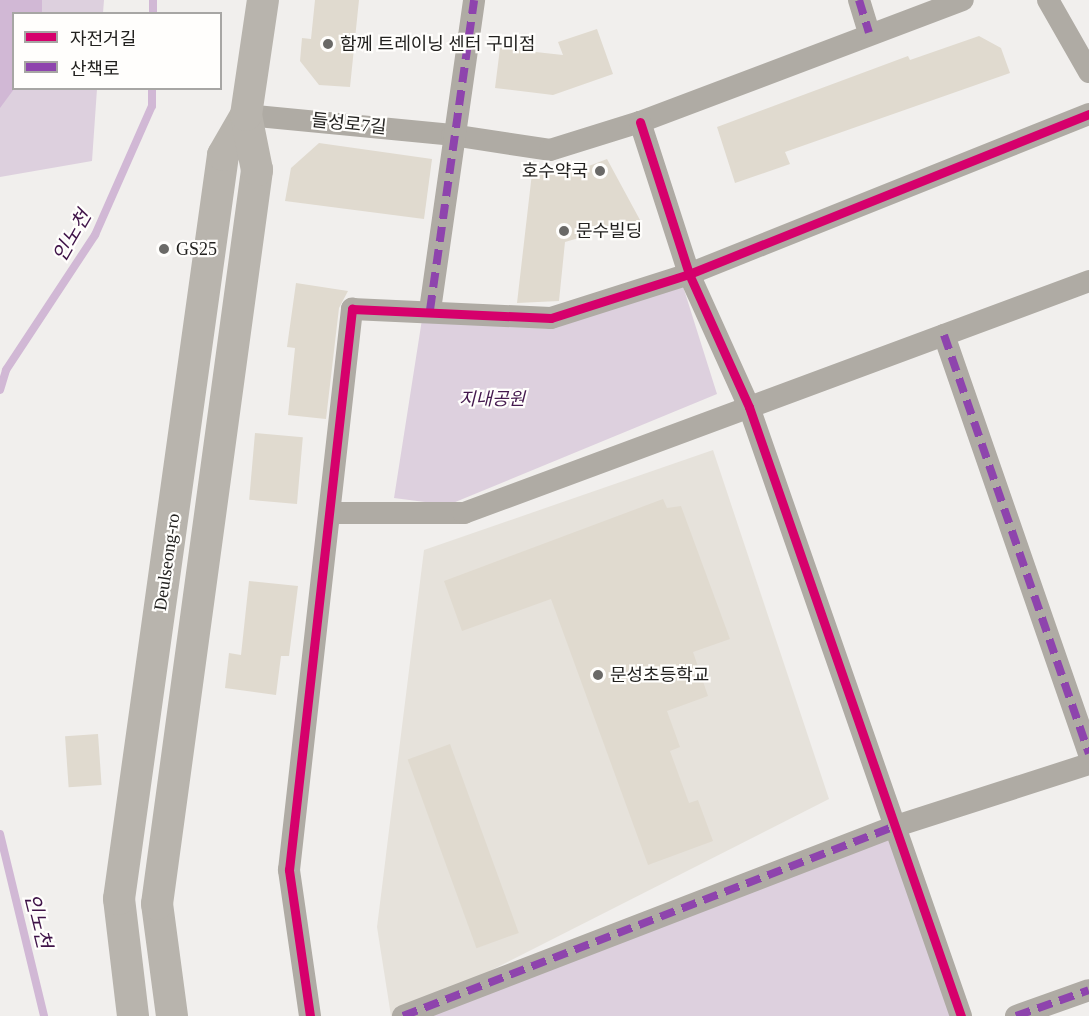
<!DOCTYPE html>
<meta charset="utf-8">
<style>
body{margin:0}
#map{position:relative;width:1089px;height:1016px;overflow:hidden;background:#f1efed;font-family:"Times New Roman","Noto Sans KR",serif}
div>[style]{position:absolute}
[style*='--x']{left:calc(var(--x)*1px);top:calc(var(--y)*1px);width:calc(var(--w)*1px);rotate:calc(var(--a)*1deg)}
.built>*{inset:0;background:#e6e2db}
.green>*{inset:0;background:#ddd0de}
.water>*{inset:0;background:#d1b8d5}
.stream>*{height:8px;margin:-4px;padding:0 4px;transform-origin:4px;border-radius:4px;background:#d1b8d5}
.building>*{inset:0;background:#e0dacf;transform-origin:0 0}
.street>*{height:22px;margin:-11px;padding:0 11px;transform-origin:11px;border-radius:11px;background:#afaba4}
.secondary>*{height:32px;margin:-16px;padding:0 16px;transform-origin:16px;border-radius:16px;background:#b8b4ad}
.quiet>*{height:8px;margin-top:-4px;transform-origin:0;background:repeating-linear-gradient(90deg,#8e44ad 0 15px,transparent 0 23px)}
.cycleway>*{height:9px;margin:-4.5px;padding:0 4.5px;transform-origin:4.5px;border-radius:4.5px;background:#d6006c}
.dots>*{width:16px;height:16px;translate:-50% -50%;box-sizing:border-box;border:3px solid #fffefc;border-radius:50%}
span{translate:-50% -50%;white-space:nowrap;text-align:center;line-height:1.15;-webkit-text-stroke:4.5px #fffefc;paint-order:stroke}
.poi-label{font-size:18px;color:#22211f}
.left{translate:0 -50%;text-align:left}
.right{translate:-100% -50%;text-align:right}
.street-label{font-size:18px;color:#22211f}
.park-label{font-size:18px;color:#44194e;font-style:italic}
.water-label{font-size:20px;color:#3f1348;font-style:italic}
.legend{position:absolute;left:12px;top:12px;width:210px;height:78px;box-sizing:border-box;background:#fffefc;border:2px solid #a7a6a4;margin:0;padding:8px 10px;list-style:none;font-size:18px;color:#22211f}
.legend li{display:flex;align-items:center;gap:12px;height:30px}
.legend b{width:30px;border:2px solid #a7a6a4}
</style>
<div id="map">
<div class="built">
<div style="clip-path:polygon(713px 450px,829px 799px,401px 1016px,391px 1016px,377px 927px,424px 550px)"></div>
</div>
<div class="green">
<div style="clip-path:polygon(0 0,104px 0,103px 13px,14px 14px,14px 88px,97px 89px,92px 161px,0 177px)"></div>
<div style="clip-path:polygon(681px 280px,717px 394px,448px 505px,394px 498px,423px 313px,552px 321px)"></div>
<div style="clip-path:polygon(893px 827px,951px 1016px,428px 1016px)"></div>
</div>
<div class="water">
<div style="clip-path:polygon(0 0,42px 0,42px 13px,14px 14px,14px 89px,0 108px)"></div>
</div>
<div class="stream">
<div style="--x:153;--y:14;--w:14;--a:-90"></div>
<div style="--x:0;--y:390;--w:21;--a:-73"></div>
<div style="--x:6;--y:370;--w:162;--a:-56.6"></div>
<div style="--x:95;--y:235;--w:141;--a:-66.2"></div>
<div style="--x:152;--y:106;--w:18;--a:-90"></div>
<div style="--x:0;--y:834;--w:187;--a:76.4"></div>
</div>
<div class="building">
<div style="clip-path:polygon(315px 0,359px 0,350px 87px,319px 85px,300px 61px,302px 38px,311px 39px)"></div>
<div style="clip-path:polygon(597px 29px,613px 74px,553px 95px,495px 88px,500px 48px,563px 55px,558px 42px)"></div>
<div style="clip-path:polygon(979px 36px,1001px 48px,1010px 73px,785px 152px,790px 164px,735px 183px,717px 127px,908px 56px,910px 60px)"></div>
<div style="clip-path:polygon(319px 143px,432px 159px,424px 219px,285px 201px,291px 168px)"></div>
<div style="clip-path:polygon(607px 159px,640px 220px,565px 242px,559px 301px,517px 303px,532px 173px,568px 174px)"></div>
<div style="clip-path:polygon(296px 283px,348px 291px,339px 308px,326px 419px,288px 415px,295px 348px,287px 347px)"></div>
<div style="left:255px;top:433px;width:48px;height:67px;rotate:5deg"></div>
<div style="clip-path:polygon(663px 499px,667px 508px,681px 506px,730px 639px,693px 652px,708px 696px,667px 711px,680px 747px,670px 751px,689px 803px,698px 800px,713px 841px,648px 865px,551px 599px,462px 631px,444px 581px)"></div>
<div style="clip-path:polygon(249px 581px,298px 586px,289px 656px,281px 656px,276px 695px,225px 688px,229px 653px,241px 655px)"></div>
<div style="left:98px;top:734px;width:51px;height:33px;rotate:86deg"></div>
<div style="left:450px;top:744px;width:201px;height:45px;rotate:70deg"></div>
</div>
<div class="street">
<div style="--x:859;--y:0;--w:34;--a:73"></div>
<div style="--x:1048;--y:0;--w:83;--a:60.3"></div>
<div style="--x:246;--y:115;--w:207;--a:5.5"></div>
<div style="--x:452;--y:135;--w:99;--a:8.7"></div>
<div style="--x:550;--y:150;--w:94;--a:-17.3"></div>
<div style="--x:640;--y:122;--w:345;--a:-20.7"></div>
<div style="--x:640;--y:122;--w:160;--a:72.1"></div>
<div style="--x:689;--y:274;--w:146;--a:65.7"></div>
<div style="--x:749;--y:407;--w:645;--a:70.81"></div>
<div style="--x:430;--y:310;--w:313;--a:-81.9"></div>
<div style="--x:944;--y:335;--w:443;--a:70.9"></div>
<div style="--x:331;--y:513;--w:133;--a:0"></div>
<div style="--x:464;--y:513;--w:667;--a:-20.36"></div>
<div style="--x:310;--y:1016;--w:148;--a:-98.2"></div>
<div style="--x:289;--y:870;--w:565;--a:-83.59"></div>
<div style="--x:352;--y:309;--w:199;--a:2.6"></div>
<div style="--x:551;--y:318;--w:145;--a:-17.7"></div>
<div style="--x:689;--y:274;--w:431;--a:-21.8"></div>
<div style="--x:403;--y:1016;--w:525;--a:-21.09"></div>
<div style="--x:893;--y:827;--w:206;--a:-17.8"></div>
<div style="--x:1016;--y:1016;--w:77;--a:-19.6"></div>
</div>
<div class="secondary">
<div style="--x:133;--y:1016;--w:118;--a:-96.8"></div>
<div style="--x:119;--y:899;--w:751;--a:-82.04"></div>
<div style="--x:223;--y:155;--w:46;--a:-60.1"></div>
<div style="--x:172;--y:1016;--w:113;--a:-97.6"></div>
<div style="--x:157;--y:904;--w:741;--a:-82.24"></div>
<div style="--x:257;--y:170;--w:56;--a:-101.3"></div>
<div style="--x:246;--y:115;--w:116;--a:-81.6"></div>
</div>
<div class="quiet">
<div style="--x:859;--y:0;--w:34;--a:73"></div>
<div style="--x:430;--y:310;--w:313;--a:-81.9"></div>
<div style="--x:944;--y:335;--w:443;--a:70.9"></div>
<div style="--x:403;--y:1016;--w:525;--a:-21.09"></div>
<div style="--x:1016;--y:1016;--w:77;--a:-19.6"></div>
</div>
<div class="cycleway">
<div style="--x:640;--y:122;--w:160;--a:72.1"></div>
<div style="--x:689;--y:274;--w:146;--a:65.7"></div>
<div style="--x:749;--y:407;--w:645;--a:70.81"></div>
<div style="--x:310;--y:1016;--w:148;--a:-98.2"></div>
<div style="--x:289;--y:870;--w:565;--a:-83.59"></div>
<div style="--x:352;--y:309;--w:199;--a:2.6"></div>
<div style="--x:551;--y:318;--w:145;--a:-17.7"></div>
<div style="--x:689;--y:274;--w:431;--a:-21.8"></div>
</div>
<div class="dots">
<div style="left:328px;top:44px;background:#6a6967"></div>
<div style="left:600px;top:171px;background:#6a6967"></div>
<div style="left:564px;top:231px;background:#6a6967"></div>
<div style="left:164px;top:249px;background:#6a6967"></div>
<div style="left:598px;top:675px;background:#6a6967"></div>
</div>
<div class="poi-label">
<span class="left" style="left:340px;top:44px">함께 트레이닝 센터 구미점</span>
<span class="right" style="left:588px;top:171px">호수약국</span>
<span class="left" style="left:576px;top:231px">문수빌딩</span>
<span class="left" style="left:176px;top:249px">GS25</span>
<span class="left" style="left:610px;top:675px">문성초등학교</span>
</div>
<div class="street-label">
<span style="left:349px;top:124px;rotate:6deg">들성로7길</span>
<span style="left:167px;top:562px;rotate:-82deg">Deulseong-ro</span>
</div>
<div class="park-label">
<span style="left:492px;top:399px">지내공원</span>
</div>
<div class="water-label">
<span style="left:72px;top:236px;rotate:-60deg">인노천</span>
<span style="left:38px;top:921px;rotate:76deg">인노천</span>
</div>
<ul class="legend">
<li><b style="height:8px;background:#d6006c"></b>자전거길</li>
<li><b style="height:8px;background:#8e44ad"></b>산책로</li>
</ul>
</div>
